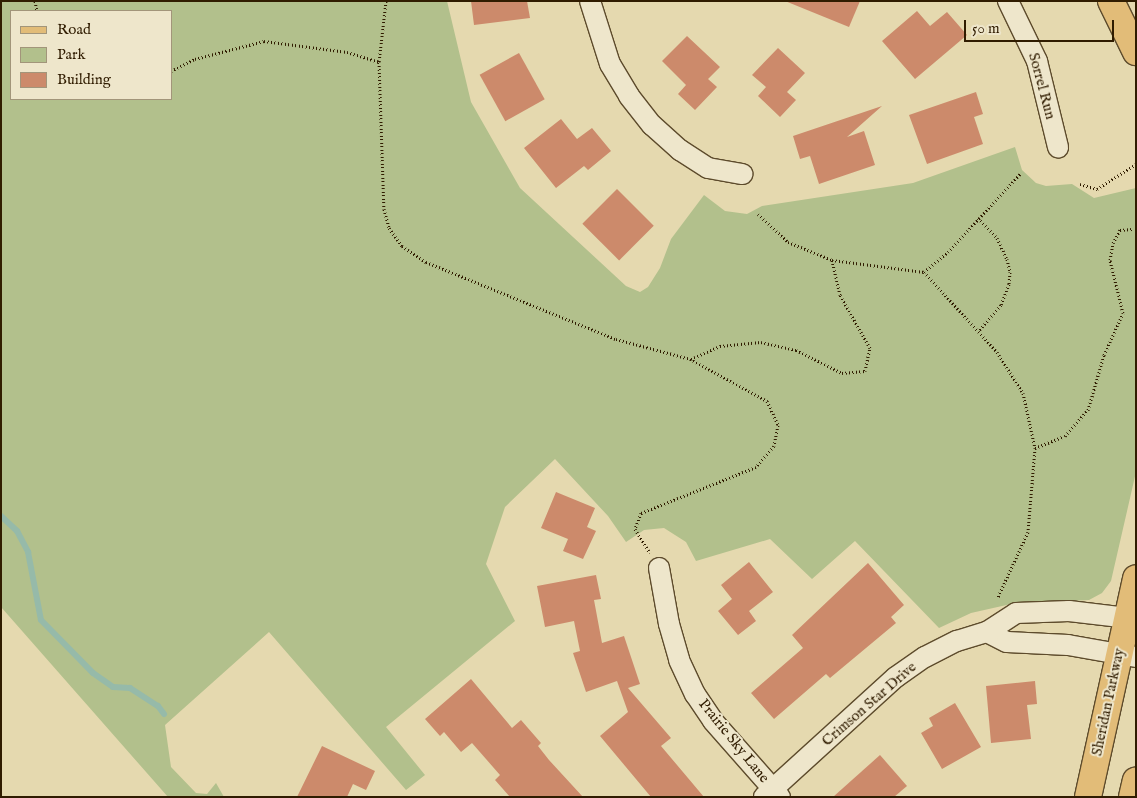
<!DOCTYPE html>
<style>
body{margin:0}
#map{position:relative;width:1137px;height:798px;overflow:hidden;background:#e5d9af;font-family:"IM FELL English",serif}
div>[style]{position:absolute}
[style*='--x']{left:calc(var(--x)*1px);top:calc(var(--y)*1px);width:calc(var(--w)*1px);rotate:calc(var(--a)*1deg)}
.green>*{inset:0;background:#b2c08c}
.stream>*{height:6px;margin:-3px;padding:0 3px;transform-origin:3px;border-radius:3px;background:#96baa9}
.building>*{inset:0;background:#cc8a6b;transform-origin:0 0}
.path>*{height:3px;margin-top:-1.5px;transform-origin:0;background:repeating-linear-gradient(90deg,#301c00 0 1px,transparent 0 3.5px)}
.roads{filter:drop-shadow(1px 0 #5d4b2c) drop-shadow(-1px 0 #5d4b2c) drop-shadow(0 1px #5d4b2c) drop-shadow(0 -1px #5d4b2c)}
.minor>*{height:20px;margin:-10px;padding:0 10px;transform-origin:10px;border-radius:10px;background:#eee6cb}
.major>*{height:26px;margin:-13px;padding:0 13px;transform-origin:13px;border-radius:13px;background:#e2bc78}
span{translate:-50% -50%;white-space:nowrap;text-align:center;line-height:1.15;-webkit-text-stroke:4px #eee6cb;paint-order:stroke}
.street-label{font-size:15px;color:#301c00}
.frame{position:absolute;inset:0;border:2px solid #301c00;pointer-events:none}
.legend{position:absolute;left:10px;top:10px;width:162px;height:90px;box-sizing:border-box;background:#eee6cb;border:1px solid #a2957a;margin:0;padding:6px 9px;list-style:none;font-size:15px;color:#301c00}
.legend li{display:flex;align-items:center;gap:10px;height:25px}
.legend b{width:25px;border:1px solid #a2957a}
.scale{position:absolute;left:964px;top:20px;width:150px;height:22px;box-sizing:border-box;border:2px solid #301c00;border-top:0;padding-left:6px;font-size:15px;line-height:18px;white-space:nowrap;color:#301c00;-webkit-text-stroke:4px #eee6cb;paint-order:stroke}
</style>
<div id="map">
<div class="green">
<div style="clip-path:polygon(evenodd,1px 1px,447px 1px,471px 102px,520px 188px,626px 286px,640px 292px,648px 287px,660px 268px,671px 239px,704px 195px,725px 211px,747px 214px,762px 206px,913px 183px,1015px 147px,1022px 170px,1036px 183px,1046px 186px,1072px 184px,1094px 198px,1136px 188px,1136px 472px,1111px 581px,1102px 593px,1089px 600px,1011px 604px,971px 613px,939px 628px,855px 541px,812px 579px,770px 539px,696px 561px,686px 542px,664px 528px,644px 530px,626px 542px,608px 516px,555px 459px,505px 507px,486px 564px,515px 621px,386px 727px,425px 775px,406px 790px,269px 632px,165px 725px,171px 767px,196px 793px,207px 794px,216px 783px,224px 797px,168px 797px,1px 607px,1px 1px,11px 11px,171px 11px,171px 99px,11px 99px,11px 11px)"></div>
</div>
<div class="stream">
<div style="--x:1;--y:516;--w:22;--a:43"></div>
<div style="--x:17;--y:531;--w:24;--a:62"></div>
<div style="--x:28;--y:552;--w:69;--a:79.2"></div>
<div style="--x:41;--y:620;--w:74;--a:45.5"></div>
<div style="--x:93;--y:673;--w:24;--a:35"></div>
<div style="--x:113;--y:687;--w:17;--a:3"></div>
<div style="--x:130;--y:688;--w:33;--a:33"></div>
<div style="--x:158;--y:706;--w:10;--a:53"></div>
</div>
<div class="building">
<div style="clip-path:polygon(471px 1px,527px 1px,530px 18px,474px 25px)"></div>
<div style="clip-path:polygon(785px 1px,860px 1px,849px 27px)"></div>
<div style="clip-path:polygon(917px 11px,930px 26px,947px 12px,967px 35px,915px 79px,882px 41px)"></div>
<div style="clip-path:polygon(687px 36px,720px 67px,708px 79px,717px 87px,695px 110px,678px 94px,686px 85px,662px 61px)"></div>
<div style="clip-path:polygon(778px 48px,805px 73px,787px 92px,796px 100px,780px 117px,758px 96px,766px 87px,752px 75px)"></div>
<div style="left:519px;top:53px;width:53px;height:45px;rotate:61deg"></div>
<div style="clip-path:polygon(976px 92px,983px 114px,974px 117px,983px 144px,927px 164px,909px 115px)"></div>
<div style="clip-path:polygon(882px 106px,847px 137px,864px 131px,875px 165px,819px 184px,810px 156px,800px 159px,793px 136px)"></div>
<div style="clip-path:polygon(561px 119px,577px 139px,592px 128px,611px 151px,588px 170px,584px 166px,556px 188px,524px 148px)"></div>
<div style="left:617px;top:189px;width:52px;height:49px;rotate:45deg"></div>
<div style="clip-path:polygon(556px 492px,595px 508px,587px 527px,596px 531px,583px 559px,563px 551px,568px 539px,541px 528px)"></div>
<div style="clip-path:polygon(749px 562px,773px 592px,749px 611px,756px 621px,738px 635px,718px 611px,732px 599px,721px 585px)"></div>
<div style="clip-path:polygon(868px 563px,904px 605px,891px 617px,896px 623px,830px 678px,826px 674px,774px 719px,751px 693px,803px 648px,792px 635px)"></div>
<div style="clip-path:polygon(596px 575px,601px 599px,594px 600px,602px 643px,624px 636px,640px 684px,628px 688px,671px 738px,661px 746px,704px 797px,651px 797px,600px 736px,628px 712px,617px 681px,586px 692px,573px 653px,580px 651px,574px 621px,545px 627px,537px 586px)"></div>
<div style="clip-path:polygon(471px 679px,512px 728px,521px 720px,541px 743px,538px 746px,549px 760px,583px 797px,510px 797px,495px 780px,500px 775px,472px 743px,461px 752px,444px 732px,440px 736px,425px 719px)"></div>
<div style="clip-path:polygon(1035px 681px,1037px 704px,1027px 705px,1031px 739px,991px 743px,986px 686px)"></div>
<div style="clip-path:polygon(955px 703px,981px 747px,942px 769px,921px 733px,933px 726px,929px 718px)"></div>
<div style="clip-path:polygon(322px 746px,375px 771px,366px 790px,353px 784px,347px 797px,297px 797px)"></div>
<div style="clip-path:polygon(880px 755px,907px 786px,894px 797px,833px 797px)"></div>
</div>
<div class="path">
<div style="--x:35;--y:1;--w:10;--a:79"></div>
<div style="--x:386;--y:1;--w:61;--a:96.5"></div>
<div style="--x:379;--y:62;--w:147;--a:88.1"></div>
<div style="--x:384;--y:209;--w:20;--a:75"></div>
<div style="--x:389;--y:228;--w:22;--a:54"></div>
<div style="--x:402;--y:246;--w:29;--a:34"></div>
<div style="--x:426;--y:262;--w:205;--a:22.1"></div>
<div style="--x:616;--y:339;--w:77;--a:15.1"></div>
<div style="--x:690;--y:359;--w:88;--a:28.6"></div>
<div style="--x:767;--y:401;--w:26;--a:65"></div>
<div style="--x:778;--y:425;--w:21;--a:101"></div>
<div style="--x:774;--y:446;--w:28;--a:131"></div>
<div style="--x:756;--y:467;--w:124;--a:158.2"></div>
<div style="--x:641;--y:513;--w:17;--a:111"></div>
<div style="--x:635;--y:529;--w:28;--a:58"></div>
<div style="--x:171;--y:71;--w:27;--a:-27"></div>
<div style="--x:195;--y:59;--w:71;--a:-14.6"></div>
<div style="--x:264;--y:41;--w:84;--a:7.5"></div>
<div style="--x:347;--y:52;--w:34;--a:17"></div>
<div style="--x:1080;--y:184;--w:18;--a:16"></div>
<div style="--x:1097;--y:189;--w:46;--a:-32.7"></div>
<div style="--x:758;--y:214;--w:41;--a:43"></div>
<div style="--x:788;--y:242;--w:48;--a:22.2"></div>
<div style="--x:832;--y:260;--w:93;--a:7.4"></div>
<div style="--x:924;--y:272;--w:108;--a:47.6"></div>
<div style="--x:997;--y:352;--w:49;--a:57.6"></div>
<div style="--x:1023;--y:393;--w:56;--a:77.7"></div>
<div style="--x:1035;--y:448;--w:84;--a:94.8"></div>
<div style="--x:1028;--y:532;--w:72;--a:114.8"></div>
<div style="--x:978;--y:218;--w:28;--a:46"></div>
<div style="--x:997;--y:238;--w:23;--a:65"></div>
<div style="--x:1007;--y:259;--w:13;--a:77"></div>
<div style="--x:1010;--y:272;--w:12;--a:95"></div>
<div style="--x:1009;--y:284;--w:22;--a:111"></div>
<div style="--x:1001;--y:305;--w:33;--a:131"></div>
<div style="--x:924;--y:272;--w:31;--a:-40"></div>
<div style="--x:948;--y:252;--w:108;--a:-47.3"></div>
<div style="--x:691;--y:359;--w:32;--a:-24"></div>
<div style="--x:720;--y:346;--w:41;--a:-5.6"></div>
<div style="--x:761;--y:342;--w:36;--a:13"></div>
<div style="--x:796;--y:350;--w:51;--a:26.6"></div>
<div style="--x:842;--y:373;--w:23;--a:-5"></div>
<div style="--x:865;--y:371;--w:24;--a:-78"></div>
<div style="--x:870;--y:348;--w:61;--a:-119.5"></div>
<div style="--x:840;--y:295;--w:36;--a:-103"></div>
<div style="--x:1035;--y:448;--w:32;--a:-22"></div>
<div style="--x:1065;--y:436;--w:35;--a:-49"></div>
<div style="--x:1088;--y:410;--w:57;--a:-73.8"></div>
<div style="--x:1104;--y:355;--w:46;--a:-65.7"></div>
<div style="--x:1123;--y:313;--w:55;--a:-103.8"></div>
<div style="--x:1110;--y:260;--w:17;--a:-80"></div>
<div style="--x:1113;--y:243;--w:15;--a:-62"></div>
<div style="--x:1120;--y:230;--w:12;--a:-5"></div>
</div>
<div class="roads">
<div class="minor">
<div style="--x:590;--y:1;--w:66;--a:72.4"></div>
<div style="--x:610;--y:64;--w:37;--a:59"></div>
<div style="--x:629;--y:96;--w:37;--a:52"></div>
<div style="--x:652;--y:125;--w:38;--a:42"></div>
<div style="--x:680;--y:150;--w:33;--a:33"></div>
<div style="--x:708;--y:168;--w:35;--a:10"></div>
<div style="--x:1008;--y:1;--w:67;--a:64.2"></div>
<div style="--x:1037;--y:61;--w:89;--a:76.3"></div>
<div style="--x:659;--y:568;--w:57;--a:79.9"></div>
<div style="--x:669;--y:624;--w:37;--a:74"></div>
<div style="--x:679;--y:660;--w:38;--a:65"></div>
<div style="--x:695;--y:694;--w:32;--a:56"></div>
<div style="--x:713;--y:721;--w:101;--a:48.6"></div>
<div style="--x:987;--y:632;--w:22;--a:27"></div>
<div style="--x:1007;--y:642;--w:61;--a:2.8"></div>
<div style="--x:1068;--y:645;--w:69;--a:10"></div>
<div style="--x:764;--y:797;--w:178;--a:-42.3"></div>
<div style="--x:896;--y:677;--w:35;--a:-35"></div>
<div style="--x:925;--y:657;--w:36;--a:-27"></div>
<div style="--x:957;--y:641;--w:31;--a:-17"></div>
<div style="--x:987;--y:632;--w:35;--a:-33"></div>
<div style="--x:1016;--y:613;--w:53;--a:-2.2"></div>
<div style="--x:1069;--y:611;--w:67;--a:6.8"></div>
</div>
<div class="major">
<div style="--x:1111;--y:1;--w:57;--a:63.9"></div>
<div style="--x:1088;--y:797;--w:224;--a:-77.6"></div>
<div style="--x:1132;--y:797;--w:17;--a:-77"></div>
</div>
</div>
<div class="street-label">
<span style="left:1042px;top:86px;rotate:75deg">Sorrel Run</span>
<span style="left:1108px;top:702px;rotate:-78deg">Sheridan Parkway</span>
<span style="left:869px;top:704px;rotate:-41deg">Crimson Star Drive</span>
<span style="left:734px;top:741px;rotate:51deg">Prairie Sky Lane</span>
</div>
<div class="frame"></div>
<ul class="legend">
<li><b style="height:6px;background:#e2bc78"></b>Road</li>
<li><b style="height:14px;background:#b2c08c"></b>Park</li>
<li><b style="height:14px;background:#cc8a6b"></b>Building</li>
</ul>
<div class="scale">50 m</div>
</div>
